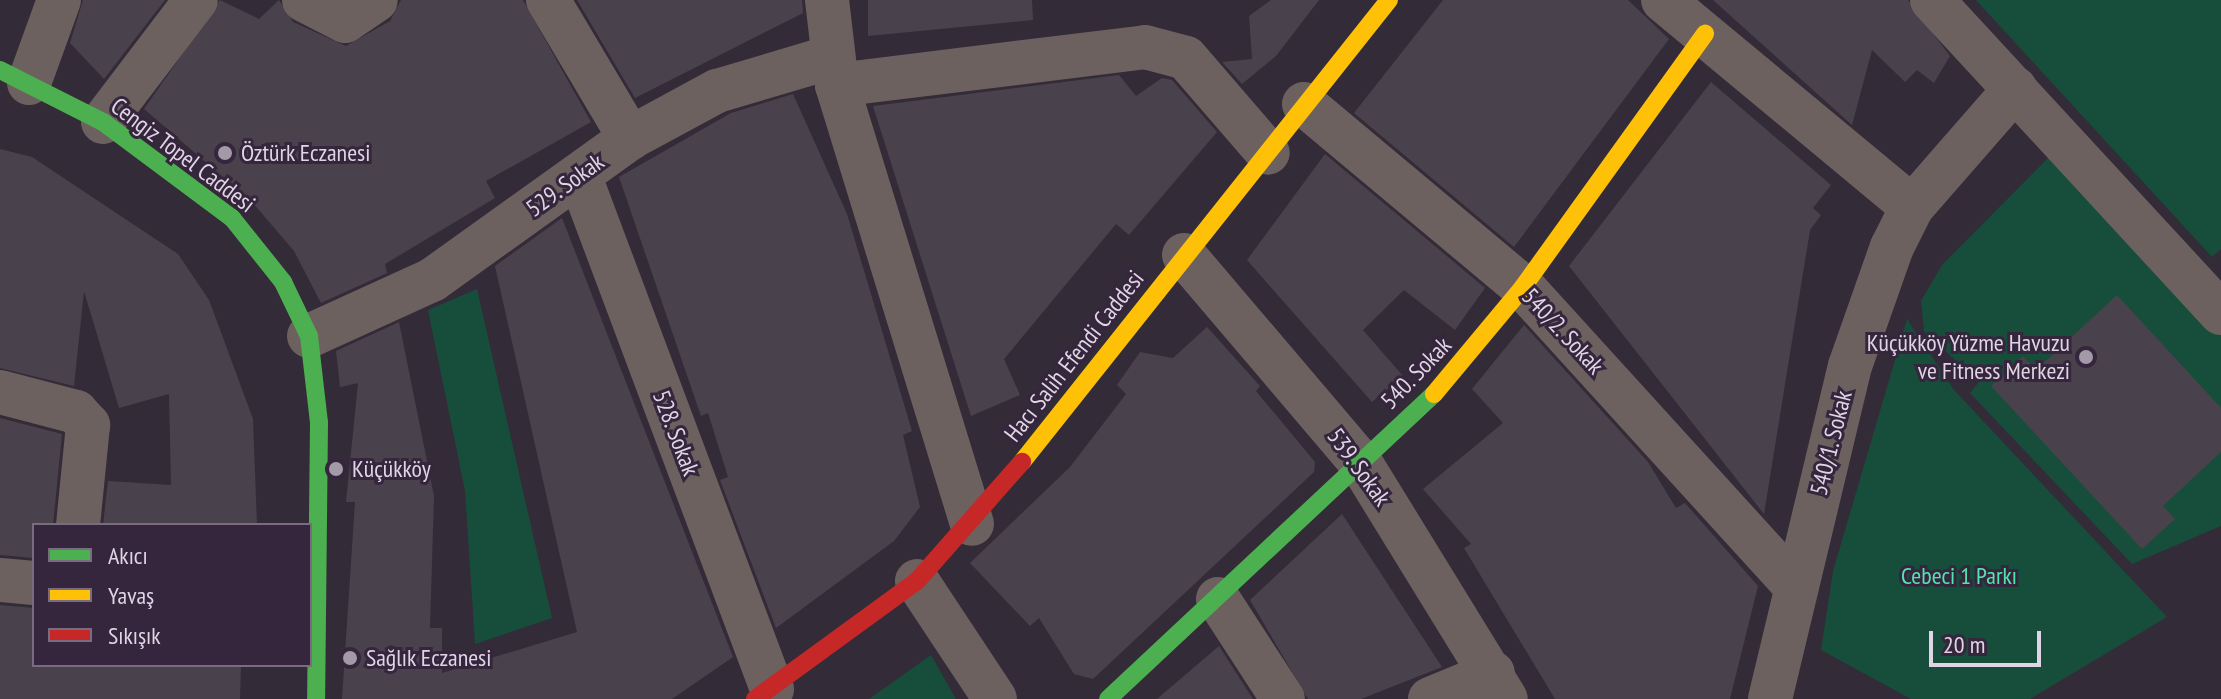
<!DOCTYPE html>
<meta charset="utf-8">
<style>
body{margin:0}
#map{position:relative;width:2221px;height:699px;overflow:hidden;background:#342b38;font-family:"PT Sans Narrow",sans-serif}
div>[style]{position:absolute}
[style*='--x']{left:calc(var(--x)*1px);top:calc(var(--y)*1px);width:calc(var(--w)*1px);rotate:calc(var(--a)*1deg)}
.green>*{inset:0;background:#174d3b}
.building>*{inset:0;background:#49424c}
.street>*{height:44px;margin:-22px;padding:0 22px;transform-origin:22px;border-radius:22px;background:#6d615f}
.fast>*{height:18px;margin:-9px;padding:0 9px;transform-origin:9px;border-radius:9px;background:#4caf50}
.slow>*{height:18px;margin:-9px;padding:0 9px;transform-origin:9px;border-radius:9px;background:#ffc107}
.jam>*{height:18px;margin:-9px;padding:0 9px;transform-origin:9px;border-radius:9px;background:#c62828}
.dots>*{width:22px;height:22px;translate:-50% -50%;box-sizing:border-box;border:4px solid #35263d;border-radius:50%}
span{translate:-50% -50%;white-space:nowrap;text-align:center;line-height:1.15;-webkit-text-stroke:6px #35263d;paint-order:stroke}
.poi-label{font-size:24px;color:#dfd5e4}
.left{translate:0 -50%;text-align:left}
.right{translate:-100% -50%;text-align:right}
.street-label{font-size:24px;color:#dfd5e4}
.park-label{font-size:24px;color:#52e5af}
.legend{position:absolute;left:32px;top:523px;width:280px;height:144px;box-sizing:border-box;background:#35263d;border:2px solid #796c80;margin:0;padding:10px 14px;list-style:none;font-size:24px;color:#dfd5e4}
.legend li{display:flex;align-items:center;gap:16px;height:40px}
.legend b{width:40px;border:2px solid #796c80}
.scale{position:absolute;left:1929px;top:631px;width:112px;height:36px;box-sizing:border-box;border:4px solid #dfd5e4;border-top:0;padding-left:10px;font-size:24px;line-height:28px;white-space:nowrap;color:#dfd5e4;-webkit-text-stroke:6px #35263d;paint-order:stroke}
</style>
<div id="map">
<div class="green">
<div style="clip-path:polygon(1976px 0,2221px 0,2221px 249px,2212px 257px)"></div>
<div style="clip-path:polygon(2054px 152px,2221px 325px,2221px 526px,2132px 564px,1970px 393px,1979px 382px,1924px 331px,1921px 301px,1942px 265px)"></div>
<div style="clip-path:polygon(477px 289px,552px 618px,475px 644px,465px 491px,428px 310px)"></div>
<div style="clip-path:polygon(1907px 319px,1954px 390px,2167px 617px,2030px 699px,1911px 699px,1821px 650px,1833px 571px)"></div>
<div style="clip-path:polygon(931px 655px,956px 699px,869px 699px)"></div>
</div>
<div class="building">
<div style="clip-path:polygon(83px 0,165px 0,104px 79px,70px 43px)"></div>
<div style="clip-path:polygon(220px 0,259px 19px,279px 0,293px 22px,346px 46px,390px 21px,401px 0,523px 0,591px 122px,486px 181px,495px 198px,385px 264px,387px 273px,321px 303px,294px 251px,252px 202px,144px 109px)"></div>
<div style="clip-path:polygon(577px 0,802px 0,803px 13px,635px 98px)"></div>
<div style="clip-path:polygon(868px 0,1032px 0,1033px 20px,868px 36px)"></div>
<div style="clip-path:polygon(1271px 0,1319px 0,1276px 56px,1242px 84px,1222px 62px,1252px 59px,1249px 16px)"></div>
<div style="clip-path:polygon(1443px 0,1628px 0,1669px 39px,1514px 247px,1354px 113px)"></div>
<div style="clip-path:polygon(1713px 0,1908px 0,1950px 56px,1934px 83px,1917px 70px,1905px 82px,1872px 50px,1852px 125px)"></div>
<div style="clip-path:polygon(1119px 75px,1136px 96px,1162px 78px,1172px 80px,1217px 132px,1129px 235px,1116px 224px,1004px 359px,1020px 395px,971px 416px,873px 106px)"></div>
<div style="clip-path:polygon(1711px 82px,1831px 185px,1813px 208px,1821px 215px,1810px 230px,1764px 514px,1569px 266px)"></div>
<div style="clip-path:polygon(793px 94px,847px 214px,912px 431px,903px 435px,920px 507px,894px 541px,776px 628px,720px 480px,728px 477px,708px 413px,701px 416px,619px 177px,731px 113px)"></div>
<div style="clip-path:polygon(0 149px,32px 157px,178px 254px,209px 300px,253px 419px,257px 525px,103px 525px,108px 481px,171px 485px,169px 394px,119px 408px,84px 291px,74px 386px,0 368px)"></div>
<div style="clip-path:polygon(1325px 154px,1485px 288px,1455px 330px,1404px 290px,1363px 330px,1403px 376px,1372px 402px,1247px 260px)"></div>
<div style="clip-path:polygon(562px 218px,733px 657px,672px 699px,342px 699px,355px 502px,346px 502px,358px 383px,340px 387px,336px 351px,399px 322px,434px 496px,430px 628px,442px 628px,442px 673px,577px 632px,495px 266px)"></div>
<div style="clip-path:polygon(2117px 295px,2221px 408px,2221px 452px,2163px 506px,2175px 519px,2142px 549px,1991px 386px,2023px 356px,2036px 370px)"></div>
<div style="clip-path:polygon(1524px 325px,1648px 462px,1676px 508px,1685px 503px,1758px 586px,1730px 699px,1555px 699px,1464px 548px,1471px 544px,1423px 489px,1503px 423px,1472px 389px)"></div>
<div style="clip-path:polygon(1207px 327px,1260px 386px,1256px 391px,1315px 462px,1314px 472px,1093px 679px,1074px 674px,1039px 618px,1030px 626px,970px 563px,1070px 467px,1126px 394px,1117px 385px,1140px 352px,1173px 358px)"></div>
<div style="clip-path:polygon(0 418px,62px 434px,53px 525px,34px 525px,34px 558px,0 555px)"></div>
<div style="clip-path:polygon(1342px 514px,1442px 667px,1361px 699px,1308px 699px,1250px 600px)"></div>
<div style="clip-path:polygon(0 605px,34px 608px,34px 665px,241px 665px,240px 699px,0 699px)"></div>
<div style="clip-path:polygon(1219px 646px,1253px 699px,1157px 699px)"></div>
</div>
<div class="street">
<div style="--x:304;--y:0;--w:46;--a:27.1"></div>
<div style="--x:345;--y:21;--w:37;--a:-34"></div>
<div style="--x:548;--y:0;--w:161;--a:59.3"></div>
<div style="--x:827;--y:0;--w:86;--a:83.3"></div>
<div style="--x:837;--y:85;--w:459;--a:72.9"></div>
<div style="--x:1663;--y:0;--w:324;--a:39.7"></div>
<div style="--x:1932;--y:0;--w:426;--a:47.3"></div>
<div style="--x:29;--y:83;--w:88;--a:-70.1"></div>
<div style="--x:837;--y:85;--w:310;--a:-7"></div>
<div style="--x:1145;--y:47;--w:42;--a:15"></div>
<div style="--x:1186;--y:58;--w:125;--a:49.2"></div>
<div style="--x:1304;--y:104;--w:285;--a:39.9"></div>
<div style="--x:1523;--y:287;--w:404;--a:47.7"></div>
<div style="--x:103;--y:122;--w:153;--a:-52.7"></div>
<div style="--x:580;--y:177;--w:547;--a:69.44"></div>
<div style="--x:1184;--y:255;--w:272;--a:49.6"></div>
<div style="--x:1360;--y:462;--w:278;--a:58.4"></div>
<div style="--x:309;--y:336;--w:135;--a:-24.5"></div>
<div style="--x:432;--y:280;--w:244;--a:-35.6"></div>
<div style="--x:630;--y:138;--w:99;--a:-28.4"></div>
<div style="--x:717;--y:91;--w:120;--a:-16.5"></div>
<div style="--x:0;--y:392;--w:79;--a:14.7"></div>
<div style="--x:76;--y:412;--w:18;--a:47"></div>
<div style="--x:88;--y:425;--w:100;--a:95.7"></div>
<div style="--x:0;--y:580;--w:34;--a:5"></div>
<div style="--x:917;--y:581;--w:141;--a:56.5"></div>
<div style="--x:1218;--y:599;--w:119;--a:57"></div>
<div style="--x:1430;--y:699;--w:68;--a:-22.4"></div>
<div style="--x:1770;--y:699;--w:342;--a:-76.5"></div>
<div style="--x:1850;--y:366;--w:126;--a:-70.6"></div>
<div style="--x:1892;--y:247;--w:45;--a:-63.4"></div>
<div style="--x:1912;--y:207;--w:157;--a:-48.9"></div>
</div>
<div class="fast">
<div style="--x:0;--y:70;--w:115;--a:26.8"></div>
<div style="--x:103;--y:122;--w:161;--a:36.7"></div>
<div style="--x:232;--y:218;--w:82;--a:51.4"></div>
<div style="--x:283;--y:282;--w:60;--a:64.3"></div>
<div style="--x:309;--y:336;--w:88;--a:83.4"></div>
<div style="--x:319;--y:423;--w:276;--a:90.6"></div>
<div style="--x:1108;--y:699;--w:446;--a:-43.1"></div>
</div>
<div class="slow">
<div style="--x:1434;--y:394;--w:139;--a:-50.2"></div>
<div style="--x:1523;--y:287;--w:312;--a:-54.3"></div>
<div style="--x:1022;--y:462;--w:590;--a:-51.54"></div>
</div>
<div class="jam">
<div style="--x:755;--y:699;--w:200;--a:-36.1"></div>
<div style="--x:917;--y:581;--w:159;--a:-48.6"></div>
</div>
<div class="dots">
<div style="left:225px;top:153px;background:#a39aa8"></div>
<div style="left:2086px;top:357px;background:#a39aa8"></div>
<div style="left:336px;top:469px;background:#a39aa8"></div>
<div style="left:350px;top:658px;background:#a39aa8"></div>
</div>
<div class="poi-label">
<span class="left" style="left:241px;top:153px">Öztürk Eczanesi</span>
<span class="right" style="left:2070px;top:357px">Küçükköy Yüzme Havuzu<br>ve Fitness Merkezi</span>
<span class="left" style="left:352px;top:469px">Küçükköy</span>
<span class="left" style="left:366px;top:658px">Sağlık Eczanesi</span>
</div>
<div class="street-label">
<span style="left:183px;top:155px;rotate:37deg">Cengiz Topel Caddesi</span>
<span style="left:565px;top:185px;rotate:-36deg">529. Sokak</span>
<span style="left:1563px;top:331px;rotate:47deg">540/2. Sokak</span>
<span style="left:1074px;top:356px;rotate:-52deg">Hacı Salih Efendi Caddesi</span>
<span style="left:1416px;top:373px;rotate:-46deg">540. Sokak</span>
<span style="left:676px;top:433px;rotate:69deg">528. Sokak</span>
<span style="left:1831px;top:443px;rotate:-76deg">540/1. Sokak</span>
<span style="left:1359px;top:467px;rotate:54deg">539. Sokak</span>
</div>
<div class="park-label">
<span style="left:1959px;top:576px">Cebeci 1 Parkı</span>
</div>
<ul class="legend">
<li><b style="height:10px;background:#4caf50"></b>Akıcı</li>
<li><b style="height:10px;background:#ffc107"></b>Yavaş</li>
<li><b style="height:10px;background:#c62828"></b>Sıkışık</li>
</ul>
<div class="scale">20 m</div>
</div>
